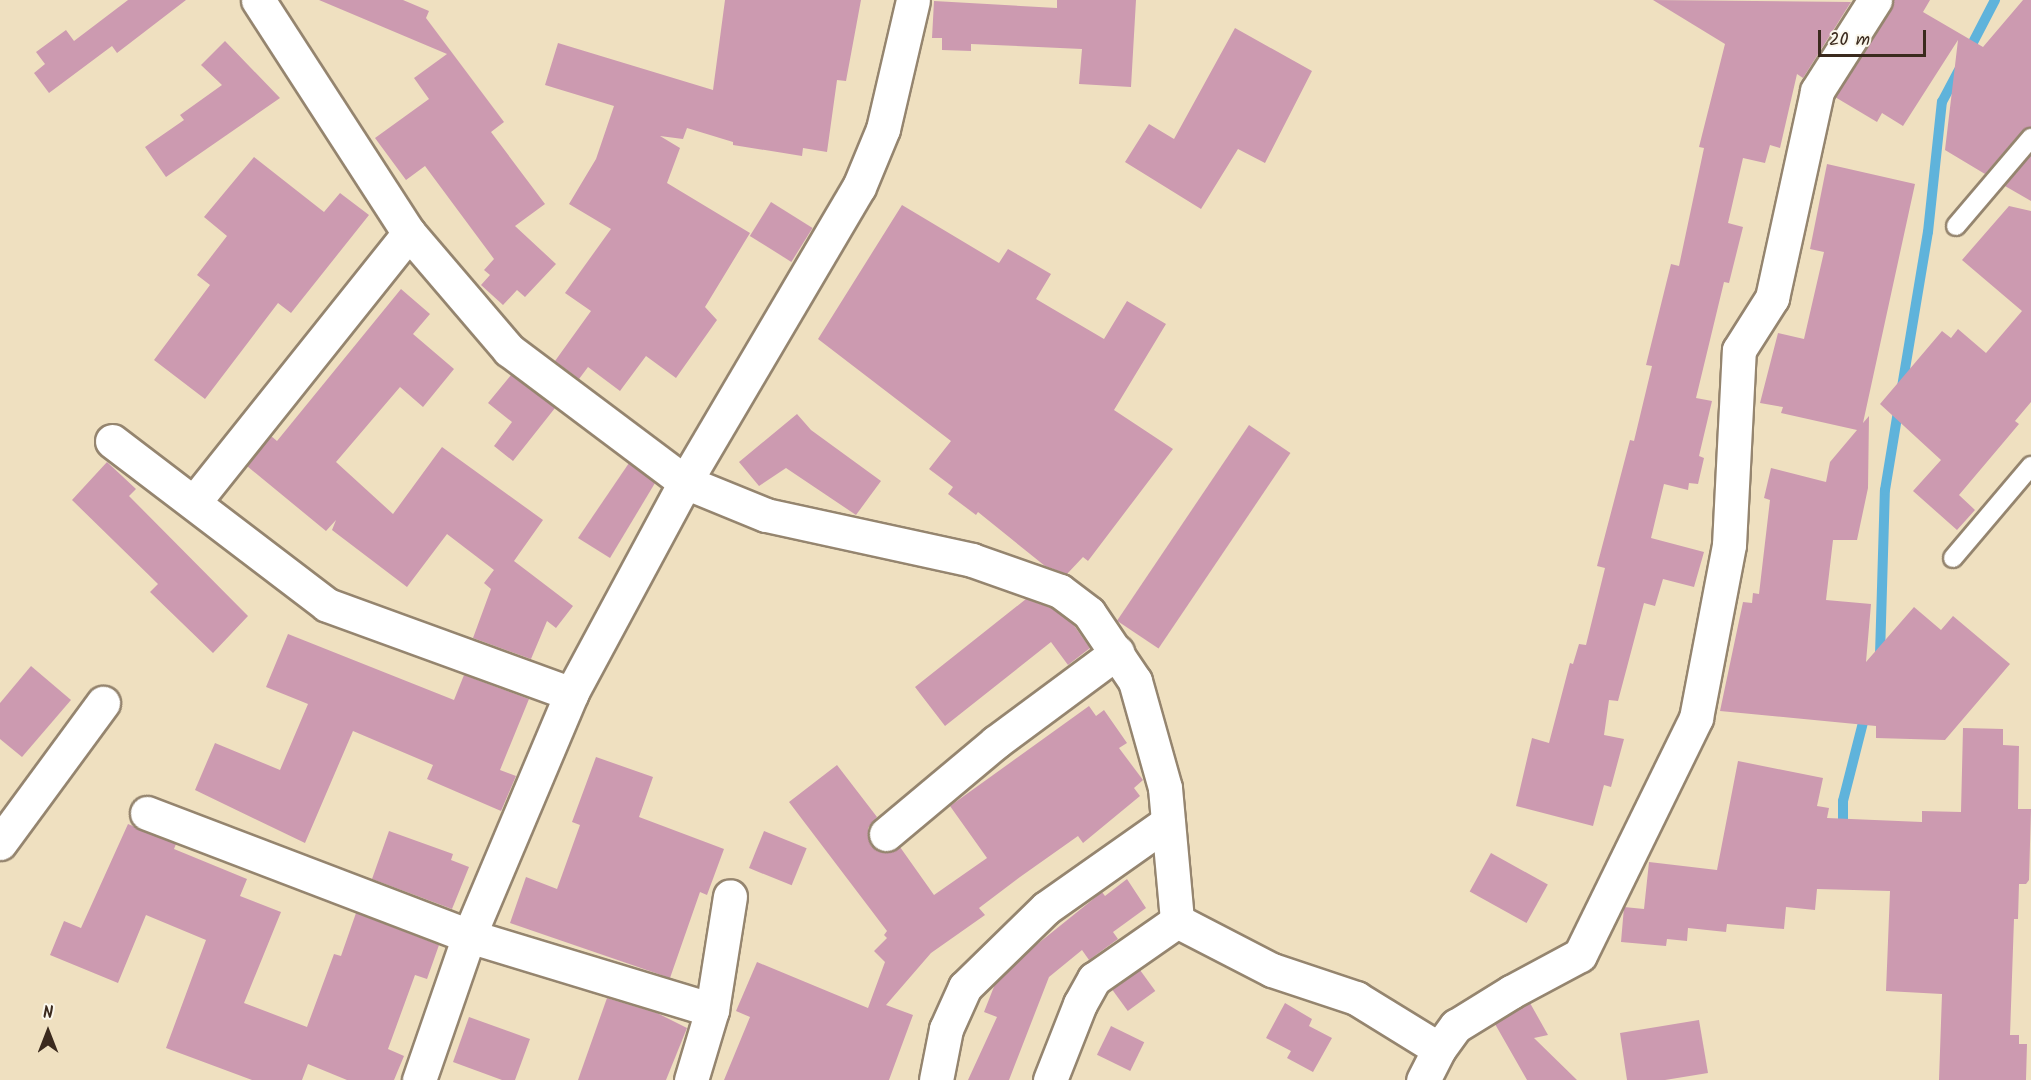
<!DOCTYPE html>
<style>
body{margin:0}
#map{position:relative;width:2031px;height:1080px;overflow:hidden;background:#efe0c0;font-family:Kalam,sans-serif}
div>[style]{position:absolute}
[style*='--x']{left:calc(var(--x)*1px);top:calc(var(--y)*1px);width:calc(var(--w)*1px);rotate:calc(var(--a)*1deg)}
.stream>*{height:10px;margin:-5px;padding:0 5px;transform-origin:5px;border-radius:5px;background:#5fb3db}
.building>*{inset:0;background:#cc9ab0;transform-origin:0 0}
.roads{filter:drop-shadow(2px 0 #95856f) drop-shadow(-2px 0 #95856f) drop-shadow(0 2px #95856f) drop-shadow(0 -2px #95856f)}
.service>*{height:18px;margin:-9px;padding:0 9px;transform-origin:9px;border-radius:9px;background:#fff}
.minor>*{height:33px;margin:-16.5px;padding:0 16.5px;transform-origin:16.5px;border-radius:16.5px;background:#fff}
span{translate:-50% -50%;white-space:nowrap;text-align:center;line-height:1.15;-webkit-text-stroke:4.5px #fbf7ec;paint-order:stroke}
.north{position:absolute;left:18px;top:1002px;width:60px;height:60px;-webkit-text-stroke:4px #fbf7ec;paint-order:stroke;rotate:0deg;font-size:16px;font-weight:700;line-height:24px;text-align:center;color:#3b2a1e}
.north::after{content:'';display:block;margin:auto;width:21px;height:27px;background:#3b2a1e;clip-path:polygon(50% 0,100% 100%,50% 72%,0 100%)}
.scale{position:absolute;left:1818px;top:30px;width:108px;height:27px;box-sizing:border-box;border:3px solid #3b2a1e;border-top:0;padding-left:8px;font-size:18px;line-height:21px;white-space:nowrap;color:#3b2a1e;-webkit-text-stroke:4px #fbf7ec;paint-order:stroke}
</style>
<div id="map">
<div class="stream">
<div style="--x:1967;--y:54;--w:61;--a:-62.6"></div>
<div style="--x:1902;--y:387;--w:157;--a:-80.5"></div>
<div style="--x:1928;--y:232;--w:131;--a:-83.9"></div>
<div style="--x:1942;--y:102;--w:36;--a:-62"></div>
<div style="--x:1880;--y:655;--w:165;--a:-88.3"></div>
<div style="--x:1885;--y:490;--w:86;--a:-80.6"></div>
<div style="--x:1843;--y:830;--w:29;--a:-90"></div>
<div style="--x:1843;--y:801;--w:93;--a:-75.7"></div>
</div>
<div class="building">
<div style="clip-path:polygon(128px 0,186px 0,117px 53px,112px 46px,49px 93px,34px 73px,45px 64px,36px 52px,66px 30px,74px 41px)"></div>
<div style="clip-path:polygon(319px 0,403px 0,429px 11px,426px 18px,504px 122px,491px 132px,545px 204px,515px 226px,556px 264px,525px 297px,517px 290px,503px 305px,481px 285px,490px 275px,484px 270px,494px 259px,425px 166px,406px 180px,375px 138px,429px 99px,414px 78px,447px 54px)"></div>
<div style="clip-path:polygon(725px 0,861px 0,846px 81px,837px 80px,827px 152px,803px 148px,802px 156px,733px 145px,733px 142px,687px 128px,683px 139px,660px 136px,680px 148px,667px 183px,750px 233px,705px 307px,717px 320px,676px 378px,646px 356px,620px 391px,588px 367px,579px 379px,555px 361px,591px 311px,565px 293px,611px 229px,569px 204px,596px 159px,614px 106px,545px 85px,558px 43px,713px 90px)"></div>
<div style="clip-path:polygon(1057px 0,1136px 0,1131px 87px,1079px 84px,1082px 49px,971px 44px,971px 51px,942px 50px,942px 38px,932px 38px,934px 1px,1057px 8px)"></div>
<div style="clip-path:polygon(1653px 0,1851px 2px,1803px 78px,1797px 74px,1780px 148px,1770px 145px,1765px 163px,1743px 158px,1728px 223px,1743px 227px,1729px 283px,1724px 282px,1696px 398px,1712px 401px,1699px 456px,1704px 458px,1698px 484px,1689px 483px,1688px 490px,1664px 484px,1651px 538px,1704px 552px,1694px 587px,1663px 579px,1655px 606px,1644px 603px,1618px 701px,1609px 700px,1604px 735px,1624px 739px,1611px 787px,1604px 785px,1593px 826px,1516px 806px,1532px 738px,1549px 743px,1570px 663px,1573px 664px,1579px 644px,1586px 645px,1605px 568px,1597px 566px,1630px 440px,1634px 441px,1652px 366px,1646px 365px,1671px 264px,1679px 266px,1704px 148px,1699px 147px,1725px 44px)"></div>
<div style="clip-path:polygon(1894px 0,1930px 0,1923px 12px,1983px 47px,2023px 0,2031px 0,2031px 127px,2022px 131px,1985px 174px,1945px 150px,1958px 40px,1903px 126px,1882px 113px,1877px 122px,1835px 97px)"></div>
<div style="clip-path:polygon(1235px 28px,1312px 71px,1265px 163px,1238px 149px,1201px 209px,1125px 162px,1149px 124px,1174px 139px)"></div>
<div style="clip-path:polygon(225px 41px,280px 98px,166px 177px,145px 147px,184px 120px,180px 115px,222px 85px,201px 65px)"></div>
<div style="clip-path:polygon(2031px 155px,2031px 201px,2005px 186px)"></div>
<div style="clip-path:polygon(254px 157px,324px 212px,340px 193px,369px 215px,291px 313px,278px 303px,205px 399px,154px 360px,210px 285px,197px 275px,227px 236px,204px 217px)"></div>
<div style="clip-path:polygon(1827px 164px,1915px 184px,1863px 423px,1869px 416px,1868px 488px,1857px 540px,1833px 540px,1826px 600px,1871px 604px,1866px 662px,1914px 607px,1941px 630px,1953px 616px,2010px 664px,1945px 740px,1876px 738px,1876px 726px,1720px 711px,1743px 602px,1752px 603px,1753px 593px,1759px 594px,1770px 500px,1764px 498px,1771px 468px,1826px 482px,1830px 462px,1857px 430px,1781px 413px,1783px 407px,1760px 403px,1778px 333px,1804px 339px,1824px 252px,1810px 249px)"></div>
<div style="left:771px;top:202px;width:49px;height:40px;rotate:32deg"></div>
<div style="clip-path:polygon(902px 205px,999px 263px,1008px 249px,1051px 274px,1036px 299px,1104px 339px,1127px 301px,1166px 324px,1114px 410px,1173px 449px,1088px 561px,1083px 557px,1067px 574px,1045px 566px,978px 512px,976px 515px,948px 494px,953px 487px,929px 469px,951px 441px,818px 339px)"></div>
<div style="clip-path:polygon(2009px 206px,2031px 211px,2031px 402px,2015px 421px,2019px 424px,1959px 495px,1975px 510px,1957px 530px,1913px 491px,1941px 460px,1880px 404px,1942px 331px,1951px 338px,1958px 329px,1986px 353px,2022px 311px,1962px 260px)"></div>
<div style="clip-path:polygon(401px 289px,430px 314px,413px 334px,454px 369px,423px 407px,400px 387px,336px 462px,393px 514px,442px 447px,543px 520px,514px 561px,573px 606px,556px 628px,547px 621px,531px 659px,473px 638px,491px 589px,484px 583px,494px 570px,447px 534px,407px 587px,332px 530px,336px 520px,326px 531px,247px 466px,271px 436px,277px 441px)"></div>
<div style="clip-path:polygon(511px 375px,555px 408px,513px 461px,494px 446px,512px 422px,488px 403px)"></div>
<div style="clip-path:polygon(797px 414px,811px 430px,881px 481px,856px 515px,786px 468px,759px 486px,739px 462px)"></div>
<div style="left:1249px;top:425px;width:50px;height:236px;rotate:34deg"></div>
<div style="clip-path:polygon(107px 462px,136px 489px,129px 496px,248px 616px,213px 653px,150px 592px,158px 584px,72px 500px)"></div>
<div style="clip-path:polygon(629px 463px,655px 483px,610px 558px,578px 538px)"></div>
<div style="clip-path:polygon(1026px 599px,1051px 608px,1073px 624px,1090px 648px,1068px 665px,1051px 642px,945px 726px,915px 687px)"></div>
<div style="clip-path:polygon(288px 634px,454px 700px,464px 675px,529px 699px,500px 770px,516px 776px,501px 811px,427px 779px,433px 765px,353px 731px,305px 843px,195px 790px,215px 743px,280px 770px,308px 704px,266px 687px)"></div>
<div style="clip-path:polygon(31px 666px,71px 700px,22px 757px,0 739px,0 703px)"></div>
<div style="clip-path:polygon(1089px 706px,1096px 716px,1104px 710px,1127px 743px,1119px 748px,1143px 780px,1134px 788px,1140px 796px,1083px 843px,1078px 836px,1020px 877px,979px 908px,985px 915px,931px 953px,886px 1005px,913px 1015px,889px 1080px,724px 1080px,750px 1017px,736px 1011px,757px 962px,868px 1008px,885px 962px,874px 951px,887px 938px,884px 935px,887px 931px,789px 802px,837px 765px,877px 817px,868px 828px,871px 846px,889px 852px,900px 847px,934px 895px,987px 858px,950px 806px)"></div>
<div style="clip-path:polygon(1963px 728px,2003px 729px,2003px 745px,2019px 746px,2018px 809px,2031px 809px,2029px 880px,2026px 884px,2019px 884px,2018px 919px,2014px 919px,2010px 1035px,2019px 1035px,2019px 1044px,2027px 1044px,2026px 1080px,1939px 1080px,1942px 994px,1886px 991px,1890px 891px,1817px 889px,1815px 910px,1786px 907px,1784px 929px,1727px 924px,1726px 932px,1688px 928px,1687px 941px,1667px 939px,1666px 946px,1621px 942px,1624px 907px,1644px 909px,1649px 862px,1717px 870px,1738px 761px,1823px 778px,1817px 806px,1829px 808px,1827px 818px,1922px 822px,1922px 811px,1961px 812px)"></div>
<div style="clip-path:polygon(596px 757px,653px 777px,639px 817px,724px 849px,707px 895px,700px 892px,670px 978px,510px 923px,526px 877px,557px 889px,580px 825px,572px 822px)"></div>
<div style="clip-path:polygon(128px 824px,176px 844px,174px 849px,247px 879px,240px 896px,281px 912px,244px 1003px,307px 1027px,334px 954px,341px 956px,356px 913px,439px 945px,427px 979px,415px 975px,388px 1049px,404px 1056px,394px 1080px,347px 1080px,308px 1064px,302px 1080px,252px 1080px,166px 1048px,206px 940px,146px 915px,118px 983px,50px 955px,64px 921px,81px 928px)"></div>
<div style="clip-path:polygon(389px 831px,453px 854px,451px 860px,469px 867px,452px 909px,372px 879px)"></div>
<div style="left:764px;top:831px;width:46px;height:40px;rotate:22deg"></div>
<div style="left:1491px;top:853px;width:65px;height:44px;rotate:29deg"></div>
<div style="clip-path:polygon(1127px 879px,1146px 908px,1113px 932px,1118px 939px,1089px 960px,1082px 950px,1049px 977px,1009px 1080px,968px 1080px,997px 1017px,984px 1012px,995px 984px,1030px 950px,1102px 892px,1105px 896px)"></div>
<div style="left:1140px;top:970px;width:26px;height:34px;rotate:54deg"></div>
<div style="clip-path:polygon(607px 998px,657px 1013px,687px 1028px,666px 1080px,578px 1080px)"></div>
<div style="clip-path:polygon(1285px 1003px,1312px 1019px,1309px 1026px,1332px 1038px,1313px 1072px,1287px 1058px,1291px 1051px,1266px 1038px)"></div>
<div style="clip-path:polygon(1530px 1003px,1548px 1035px,1534px 1038px,1577px 1080px,1527px 1080px,1495px 1024px)"></div>
<div style="clip-path:polygon(469px 1017px,530px 1039px,515px 1080px,502px 1080px,453px 1062px)"></div>
<div style="clip-path:polygon(1699px 1020px,1708px 1073px,1665px 1080px,1627px 1080px,1620px 1033px)"></div>
<div style="left:1111px;top:1026px;width:37px;height:32px;rotate:26deg"></div>
</div>
<div class="roads">
<div class="service">
<div style="--x:1956;--y:226;--w:116;--a:-49.6"></div>
<div style="--x:1953;--y:558;--w:121;--a:-49.7"></div>
</div>
<div class="minor">
<div style="--x:258;--y:0;--w:278;--a:57.1"></div>
<div style="--x:409;--y:233;--w:154;--a:49.5"></div>
<div style="--x:509;--y:350;--w:220;--a:36.9"></div>
<div style="--x:685;--y:482;--w:87;--a:22.2"></div>
<div style="--x:766;--y:515;--w:211;--a:12.3"></div>
<div style="--x:972;--y:560;--w:93;--a:19.4"></div>
<div style="--x:1060;--y:591;--w:36;--a:37"></div>
<div style="--x:1089;--y:613;--w:82;--a:55.9"></div>
<div style="--x:1135;--y:681;--w:111;--a:74.3"></div>
<div style="--x:1165;--y:788;--w:134;--a:84.8"></div>
<div style="--x:1177;--y:921;--w:107;--a:27.3"></div>
<div style="--x:1272;--y:970;--w:89;--a:18.4"></div>
<div style="--x:1356;--y:998;--w:97;--a:31.6"></div>
<div style="--x:1439;--y:1049;--w:35;--a:117"></div>
<div style="--x:112;--y:441;--w:270;--a:37.3"></div>
<div style="--x:327;--y:605;--w:260;--a:20"></div>
<div style="--x:195;--y:501;--w:343;--a:-51.4"></div>
<div style="--x:147;--y:813;--w:345;--a:20.9"></div>
<div style="--x:469;--y:936;--w:254;--a:16.9"></div>
<div style="--x:886;--y:834;--w:143;--a:-39.9"></div>
<div style="--x:996;--y:742;--w:151;--a:-36.6"></div>
<div style="--x:0;--y:843;--w:174;--a:-53.7"></div>
<div style="--x:1439;--y:1049;--w:29;--a:-54"></div>
<div style="--x:1456;--y:1026;--w:65;--a:-31.7"></div>
<div style="--x:1511;--y:992;--w:78;--a:-28.2"></div>
<div style="--x:1580;--y:955;--w:264;--a:-63.9"></div>
<div style="--x:1696;--y:718;--w:176;--a:-79.2"></div>
<div style="--x:1729;--y:545;--w:195;--a:-87.1"></div>
<div style="--x:1739;--y:350;--w:62;--a:-57.6"></div>
<div style="--x:1772;--y:298;--w:212;--a:-77.7"></div>
<div style="--x:1817;--y:91;--w:108;--a:-57.5"></div>
<div style="--x:419;--y:1080;--w:152;--a:-70.9"></div>
<div style="--x:469;--y:936;--w:263;--a:-67.1"></div>
<div style="--x:571;--y:694;--w:241;--a:-61.7"></div>
<div style="--x:685;--y:482;--w:342;--a:-59.5"></div>
<div style="--x:859;--y:187;--w:63;--a:-67.5"></div>
<div style="--x:883;--y:129;--w:132;--a:-76.9"></div>
<div style="--x:691;--y:1080;--w:73;--a:-73.3"></div>
<div style="--x:712;--y:1010;--w:115;--a:-81"></div>
<div style="--x:936;--y:1080;--w:52;--a:-78.9"></div>
<div style="--x:946;--y:1029;--w:46;--a:-65.7"></div>
<div style="--x:965;--y:987;--w:113;--a:-44.3"></div>
<div style="--x:1046;--y:908;--w:149;--a:-35.2"></div>
<div style="--x:1050;--y:1080;--w:82;--a:-68.5"></div>
<div style="--x:1080;--y:1004;--w:29;--a:-61"></div>
<div style="--x:1094;--y:979;--w:101;--a:-34.9"></div>
</div>
</div>
<div class="north">N</div>
<div class="scale">20 m</div>
</div>
